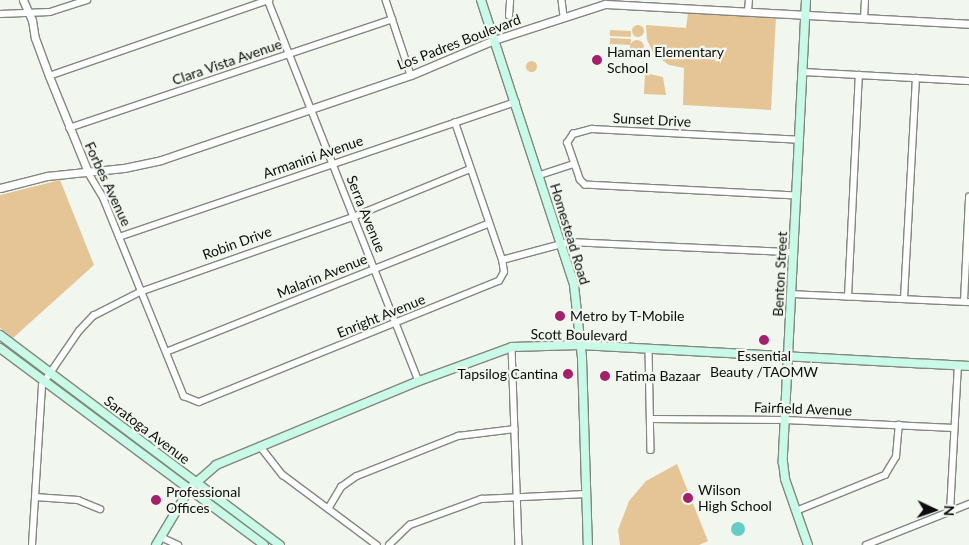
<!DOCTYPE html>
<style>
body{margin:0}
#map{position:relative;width:969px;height:545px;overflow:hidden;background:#f1f7ee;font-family:Lato,sans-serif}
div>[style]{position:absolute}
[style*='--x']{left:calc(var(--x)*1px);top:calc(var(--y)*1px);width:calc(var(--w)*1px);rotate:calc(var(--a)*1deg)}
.green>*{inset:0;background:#e5c596;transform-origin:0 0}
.round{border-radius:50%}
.water>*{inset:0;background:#65cdc8}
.roads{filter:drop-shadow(1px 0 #82877f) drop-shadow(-1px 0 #82877f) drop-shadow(0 1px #82877f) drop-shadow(0 -1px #82877f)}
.minor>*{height:5.5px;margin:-2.75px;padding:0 2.75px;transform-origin:2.75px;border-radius:2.75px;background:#fff}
.tertiary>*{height:7px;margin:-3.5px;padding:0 3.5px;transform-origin:3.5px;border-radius:3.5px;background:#fff}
.secondary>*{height:8px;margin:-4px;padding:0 4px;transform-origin:4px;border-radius:4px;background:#c8fae7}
.dots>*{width:14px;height:14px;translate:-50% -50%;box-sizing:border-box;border:2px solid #f1f7ee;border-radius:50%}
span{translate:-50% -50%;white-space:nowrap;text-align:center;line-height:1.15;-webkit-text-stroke:4.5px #f1f7ee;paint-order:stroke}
.street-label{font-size:14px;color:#0c0d0b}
.poi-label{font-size:14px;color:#0c0d0b}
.left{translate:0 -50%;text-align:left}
.right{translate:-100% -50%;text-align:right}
.north{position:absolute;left:909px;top:485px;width:50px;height:50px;-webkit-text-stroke:4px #f1f7ee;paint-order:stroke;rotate:93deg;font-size:14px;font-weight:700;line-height:20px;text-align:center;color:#0c0d0b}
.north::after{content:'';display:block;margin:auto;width:18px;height:22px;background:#0c0d0b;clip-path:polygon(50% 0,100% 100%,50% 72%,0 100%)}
</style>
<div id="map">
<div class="green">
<div style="clip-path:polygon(688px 13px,776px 17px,771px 110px,683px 105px,684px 68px,669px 65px,654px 54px,647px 40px,646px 25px,686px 28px)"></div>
<div class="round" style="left:632px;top:25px;width:12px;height:12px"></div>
<div style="left:610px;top:30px;width:21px;height:6px;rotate:3deg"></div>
<div style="left:610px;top:38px;width:21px;height:6px;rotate:3deg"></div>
<div class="round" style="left:630px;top:40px;width:14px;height:14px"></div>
<div class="round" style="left:525.5px;top:60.5px;width:11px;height:11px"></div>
<div style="clip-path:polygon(645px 73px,663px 77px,666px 95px,644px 94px)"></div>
<div style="clip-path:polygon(60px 180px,94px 265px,13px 338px,0 328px,0 195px)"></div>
<div style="clip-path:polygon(677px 464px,708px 541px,699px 545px,620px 545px,618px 530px,629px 501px,646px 481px)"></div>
</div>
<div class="water">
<div class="round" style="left:731px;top:522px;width:14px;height:14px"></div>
</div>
<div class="roads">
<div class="minor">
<div style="--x:268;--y:0;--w:410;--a:68.4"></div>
<div style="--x:386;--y:0;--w:79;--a:71.6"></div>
<div style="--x:562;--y:0;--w:16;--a:83"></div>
<div style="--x:748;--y:11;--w:11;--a:-85"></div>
<div style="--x:0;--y:14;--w:50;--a:-2.3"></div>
<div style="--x:50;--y:12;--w:39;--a:-18"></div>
<div style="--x:509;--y:16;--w:16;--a:-86"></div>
<div style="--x:864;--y:19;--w:19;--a:-87"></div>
<div style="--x:802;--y:72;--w:167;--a:3.1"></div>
<div style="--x:49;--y:76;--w:233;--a:-19.1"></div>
<div style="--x:69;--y:128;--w:341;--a:-18.6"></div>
<div style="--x:88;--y:172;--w:31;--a:59"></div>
<div style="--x:104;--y:199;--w:213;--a:67.9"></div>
<div style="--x:184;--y:396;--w:16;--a:22"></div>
<div style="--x:199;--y:402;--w:323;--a:-22"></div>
<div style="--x:499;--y:281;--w:10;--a:-61"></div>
<div style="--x:504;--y:272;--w:12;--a:-99"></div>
<div style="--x:502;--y:260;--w:145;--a:-108.9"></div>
<div style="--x:540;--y:175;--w:35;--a:-18"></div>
<div style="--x:796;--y:196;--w:211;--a:-177"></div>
<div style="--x:585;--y:185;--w:7;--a:-135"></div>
<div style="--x:580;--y:180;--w:39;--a:-109"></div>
<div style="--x:567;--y:143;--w:11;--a:-56"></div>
<div style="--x:573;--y:134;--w:20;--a:-15"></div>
<div style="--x:592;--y:129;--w:207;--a:3"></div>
<div style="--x:119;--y:237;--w:419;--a:-18.8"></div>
<div style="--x:502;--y:260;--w:69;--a:-15"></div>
<div style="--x:569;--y:242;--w:224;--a:2.6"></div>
<div style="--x:791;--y:294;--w:178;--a:2.6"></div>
<div style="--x:848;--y:297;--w:222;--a:-87.2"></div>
<div style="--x:904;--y:299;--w:221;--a:-86.9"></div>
<div style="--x:964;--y:301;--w:104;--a:-87.2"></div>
<div style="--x:512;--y:347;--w:198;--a:88"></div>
<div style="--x:649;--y:349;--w:101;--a:88.9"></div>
<div style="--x:166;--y:352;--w:346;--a:-21.7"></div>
<div style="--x:651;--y:419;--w:135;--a:0.4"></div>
<div style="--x:786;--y:420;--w:168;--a:2.7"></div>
<div style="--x:260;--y:446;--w:37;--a:52"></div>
<div style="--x:283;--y:475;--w:117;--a:36.7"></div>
<div style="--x:35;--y:497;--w:43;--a:4"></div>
<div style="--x:78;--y:500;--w:24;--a:22"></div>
<div style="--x:328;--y:509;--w:26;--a:-59"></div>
<div style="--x:341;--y:487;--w:19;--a:-35"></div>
<div style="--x:357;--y:476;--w:109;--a:-21.6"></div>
<div style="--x:458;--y:436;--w:57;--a:-7"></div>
<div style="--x:796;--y:511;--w:96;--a:-22"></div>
<div style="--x:885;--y:475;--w:21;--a:-59"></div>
<div style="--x:896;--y:457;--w:32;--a:-85"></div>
<div style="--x:950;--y:512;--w:146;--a:-86.9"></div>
<div style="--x:161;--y:537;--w:19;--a:25"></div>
<div style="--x:32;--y:545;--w:160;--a:-86.4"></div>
<div style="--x:42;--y:385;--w:65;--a:-55.6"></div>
<div style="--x:79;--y:331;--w:21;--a:-47"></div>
<div style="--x:93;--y:316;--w:53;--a:-27.1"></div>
<div style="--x:140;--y:292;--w:226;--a:-19.4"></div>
<div style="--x:353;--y:217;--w:126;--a:-22.3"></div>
<div style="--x:389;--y:545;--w:29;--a:-44"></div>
<div style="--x:410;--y:525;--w:76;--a:-20.1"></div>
<div style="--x:481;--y:499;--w:105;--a:-2.7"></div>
<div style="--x:866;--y:545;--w:111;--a:-21.7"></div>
</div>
<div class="tertiary">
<div style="--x:23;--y:0;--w:22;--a:66"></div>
<div style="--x:32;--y:20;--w:18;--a:81"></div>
<div style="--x:35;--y:38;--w:40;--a:69.8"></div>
<div style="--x:49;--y:76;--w:104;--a:67.9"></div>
<div style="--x:0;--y:188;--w:49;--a:-14.3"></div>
<div style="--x:47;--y:176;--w:77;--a:-5.9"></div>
<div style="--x:124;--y:168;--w:38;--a:-12"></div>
<div style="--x:161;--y:160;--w:264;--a:-18.8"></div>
<div style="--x:411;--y:75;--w:90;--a:-22.9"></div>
<div style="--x:494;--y:40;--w:117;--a:-18"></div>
<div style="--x:605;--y:4;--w:365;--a:3.1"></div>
</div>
<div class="secondary">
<div style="--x:481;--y:0;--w:300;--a:71.9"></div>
<div style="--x:574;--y:285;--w:73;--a:83.7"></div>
<div style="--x:582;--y:358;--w:187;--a:88.2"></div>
<div style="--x:806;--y:0;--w:463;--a:92.9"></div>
<div style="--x:783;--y:462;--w:17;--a:83"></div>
<div style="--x:785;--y:479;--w:70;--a:70.8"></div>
<div style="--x:0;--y:335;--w:350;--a:36.9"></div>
<div style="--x:0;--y:348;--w:329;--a:36.7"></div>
<div style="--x:156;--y:545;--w:66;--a:-59.2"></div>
<div style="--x:190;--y:488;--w:35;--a:-41"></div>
<div style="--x:216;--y:465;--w:220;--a:-22.5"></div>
<div style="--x:419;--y:381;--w:99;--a:-20.1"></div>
<div style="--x:512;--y:347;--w:68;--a:-1.7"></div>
<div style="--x:580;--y:345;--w:390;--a:3.1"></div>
</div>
</div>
<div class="dots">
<div style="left:597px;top:60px;background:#a51f6a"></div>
<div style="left:560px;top:316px;background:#a51f6a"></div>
<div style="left:764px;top:340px;background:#a51f6a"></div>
<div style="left:568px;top:374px;background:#a51f6a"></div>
<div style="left:605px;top:376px;background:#a51f6a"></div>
<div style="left:688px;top:498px;background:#a51f6a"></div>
<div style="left:156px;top:500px;background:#a51f6a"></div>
</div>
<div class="street-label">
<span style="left:459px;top:42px;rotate:-21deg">Los Padres Boulevard</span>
<span style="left:227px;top:62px;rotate:-19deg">Clara Vista Avenue</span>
<span style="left:652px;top:120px;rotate:3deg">Sunset Drive</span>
<span style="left:313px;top:157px;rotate:-19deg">Armanini Avenue</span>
<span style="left:108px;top:184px;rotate:65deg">Forbes Avenue</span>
<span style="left:366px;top:214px;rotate:68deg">Serra Avenue</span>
<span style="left:570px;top:234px;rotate:73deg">Homestead Road</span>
<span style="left:237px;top:243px;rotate:-20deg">Robin Drive</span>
<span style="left:780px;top:274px;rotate:-87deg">Benton Street</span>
<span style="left:322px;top:276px;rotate:-22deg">Malarin Avenue</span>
<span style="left:381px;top:316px;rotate:-22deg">Enright Avenue</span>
<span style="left:579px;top:335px;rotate:1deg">Scott Boulevard</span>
<span style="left:803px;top:409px;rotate:2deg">Fairfield Avenue</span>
<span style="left:147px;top:430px;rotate:37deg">Saratoga Avenue</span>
</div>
<div class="poi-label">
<span class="left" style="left:607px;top:60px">Haman Elementary<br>School</span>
<span class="left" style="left:570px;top:316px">Metro by T-Mobile</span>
<span style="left:764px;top:364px">Essential<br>Beauty /TAOMW</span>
<span class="right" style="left:558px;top:374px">Tapsilog Cantina</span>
<span class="left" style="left:615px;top:376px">Fatima Bazaar</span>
<span class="left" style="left:698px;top:498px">Wilson<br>High School</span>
<span class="left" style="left:166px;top:500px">Professional<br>Offices</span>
</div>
<div class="north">N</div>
</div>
